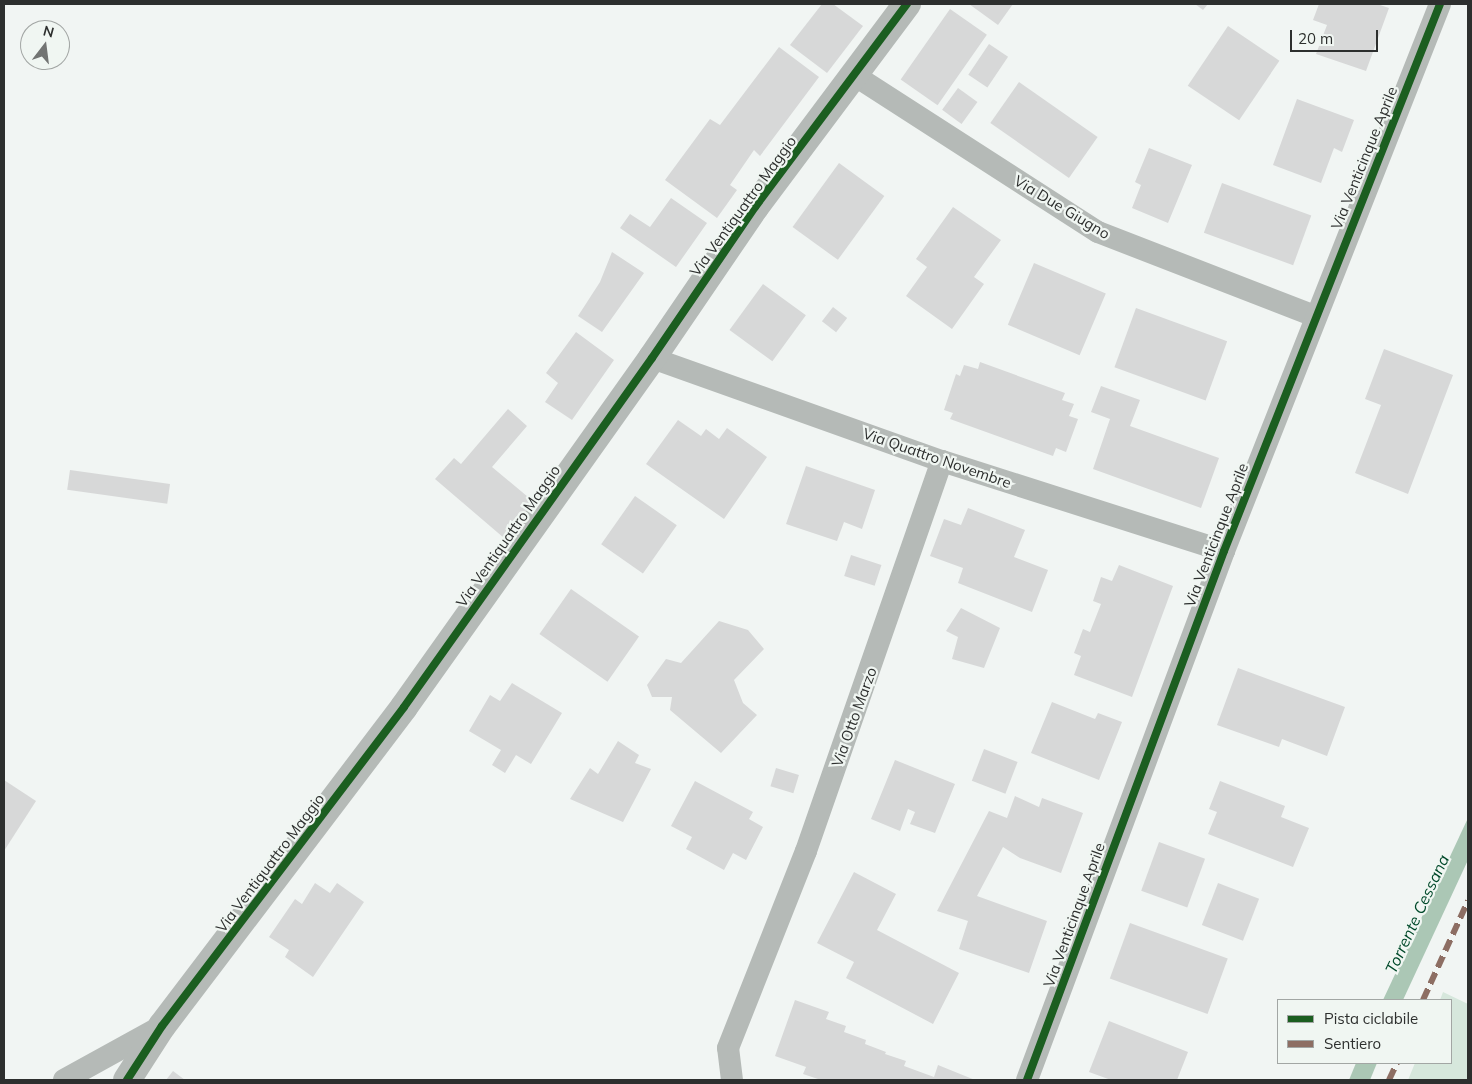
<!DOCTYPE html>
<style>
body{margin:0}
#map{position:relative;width:1472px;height:1084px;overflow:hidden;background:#f1f5f3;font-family:Mulish,sans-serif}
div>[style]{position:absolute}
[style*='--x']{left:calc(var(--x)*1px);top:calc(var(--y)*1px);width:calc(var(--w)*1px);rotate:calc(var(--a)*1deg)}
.green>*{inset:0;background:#d6e7dc}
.water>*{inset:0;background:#abc7b5}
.building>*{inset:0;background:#d7d8d8;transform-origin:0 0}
.minor>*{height:22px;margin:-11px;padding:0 11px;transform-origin:11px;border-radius:11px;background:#b5bab7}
.tertiary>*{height:28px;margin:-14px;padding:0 14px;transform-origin:14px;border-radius:14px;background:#b5bab7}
.quiet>*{height:6px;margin-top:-3px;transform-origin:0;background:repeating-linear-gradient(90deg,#8d6e63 0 12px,transparent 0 18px)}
.cycleway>*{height:8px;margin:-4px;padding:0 4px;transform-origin:4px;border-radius:4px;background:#1b5e20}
span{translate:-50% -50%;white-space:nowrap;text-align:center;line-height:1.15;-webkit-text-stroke:4.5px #f0f6f2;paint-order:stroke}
.street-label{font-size:15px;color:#2d2f2e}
.water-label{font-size:16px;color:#00492a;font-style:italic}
.frame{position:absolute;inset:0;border:5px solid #2d2f2e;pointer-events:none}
.legend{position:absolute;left:1277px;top:999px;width:175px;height:65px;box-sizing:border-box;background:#f0f6f2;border:1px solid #a2a6a4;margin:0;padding:6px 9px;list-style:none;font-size:15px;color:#2d2f2e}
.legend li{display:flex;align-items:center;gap:10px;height:25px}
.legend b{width:25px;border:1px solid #a2a6a4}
.north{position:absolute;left:20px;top:20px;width:50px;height:50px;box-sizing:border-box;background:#f0f6f2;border:1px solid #a2a6a4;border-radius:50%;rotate:15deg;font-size:14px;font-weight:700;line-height:20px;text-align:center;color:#2d2f2e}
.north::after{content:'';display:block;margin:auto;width:18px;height:22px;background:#727473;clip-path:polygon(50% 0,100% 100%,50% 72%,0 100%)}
.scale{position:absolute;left:1290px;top:30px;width:88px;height:22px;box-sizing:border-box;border:2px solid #2d2f2e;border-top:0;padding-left:6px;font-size:15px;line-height:18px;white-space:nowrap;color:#2d2f2e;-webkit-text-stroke:4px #f0f6f2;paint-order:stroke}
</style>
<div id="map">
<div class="green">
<div style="clip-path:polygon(1443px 992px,1468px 1004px,1468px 1080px,1408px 1080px,1415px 1063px,1451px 1063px,1451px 1000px,1440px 1000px)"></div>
</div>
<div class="water">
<div style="clip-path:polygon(1468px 818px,1468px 860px,1403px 1000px,1383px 1000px)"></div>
<div style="clip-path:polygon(1356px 1063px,1377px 1063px,1370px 1080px,1349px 1080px)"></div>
</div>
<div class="building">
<div style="clip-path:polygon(822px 4px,833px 4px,863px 26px,827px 73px,790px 45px)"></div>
<div style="clip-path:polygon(969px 4px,1013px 4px,998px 25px)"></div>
<div style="clip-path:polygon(1195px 4px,1208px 4px,1203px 10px)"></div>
<div style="clip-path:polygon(1319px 4px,1377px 4px,1389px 8px,1366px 71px,1316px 54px,1327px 25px,1313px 20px)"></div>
<div style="left:950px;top:9px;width:45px;height:86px;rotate:35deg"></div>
<div style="left:1228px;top:26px;width:62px;height:72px;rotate:34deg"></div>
<div style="left:989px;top:44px;width:23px;height:37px;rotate:34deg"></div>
<div style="clip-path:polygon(779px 47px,819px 77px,760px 156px,754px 150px,730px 185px,737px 190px,717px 218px,665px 180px,710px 119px,720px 125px)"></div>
<div style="left:1019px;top:82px;width:96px;height:50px;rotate:35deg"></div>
<div style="left:958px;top:88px;width:24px;height:27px;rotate:36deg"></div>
<div style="clip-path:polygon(1297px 99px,1354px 120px,1342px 152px,1334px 148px,1321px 183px,1273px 165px)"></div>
<div style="clip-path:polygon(1149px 148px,1192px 165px,1168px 223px,1132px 208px,1141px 185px,1135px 182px)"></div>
<div style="left:839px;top:163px;width:56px;height:79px;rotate:36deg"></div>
<div style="left:1222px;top:183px;width:95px;height:53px;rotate:20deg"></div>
<div style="clip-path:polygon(671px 198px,707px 223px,676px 267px,620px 228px,630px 214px,650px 227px)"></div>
<div style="clip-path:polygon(953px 207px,1001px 240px,974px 277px,984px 284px,952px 329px,906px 296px,927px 267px,916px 259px)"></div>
<div style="clip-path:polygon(612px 252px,644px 273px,602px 332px,578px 316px,600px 282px)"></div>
<div style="left:1034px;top:263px;width:78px;height:67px;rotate:23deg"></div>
<div style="left:763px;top:284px;width:53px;height:57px;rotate:36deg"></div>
<div style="left:833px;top:307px;width:18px;height:18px;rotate:38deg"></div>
<div style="left:1136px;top:308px;width:97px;height:63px;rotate:20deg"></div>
<div style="clip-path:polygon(576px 332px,614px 360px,572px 420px,545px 402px,558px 383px,546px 373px)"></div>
<div style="clip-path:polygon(1384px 349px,1453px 375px,1408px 494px,1355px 473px,1381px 405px,1365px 399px)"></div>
<div style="clip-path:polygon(980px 362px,1065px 393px,1062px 400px,1074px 404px,1069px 416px,1078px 419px,1066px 452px,1056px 448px,1053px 456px,950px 419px,953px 413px,944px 410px,956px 374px,960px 376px,964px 365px,978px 369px)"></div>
<div style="clip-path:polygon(1101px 386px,1140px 400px,1130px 426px,1219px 458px,1201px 508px,1093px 469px,1110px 419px,1091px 412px)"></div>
<div style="clip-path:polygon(508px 409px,527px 426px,492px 467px,534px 502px,504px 538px,435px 479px,454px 458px,461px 464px)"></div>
<div style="clip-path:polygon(678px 420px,701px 436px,706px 429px,719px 439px,727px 428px,767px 457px,724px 519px,646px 464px)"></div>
<div style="clip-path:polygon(806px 466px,875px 490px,862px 529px,844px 522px,837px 541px,786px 524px)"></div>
<div style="left:70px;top:470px;width:101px;height:20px;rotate:8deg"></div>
<div style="left:635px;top:496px;width:51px;height:59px;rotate:35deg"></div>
<div style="clip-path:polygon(968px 508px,1025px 530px,1014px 557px,1048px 570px,1032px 612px,958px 583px,963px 568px,930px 556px,944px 519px,961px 525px)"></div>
<div style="left:851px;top:555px;width:32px;height:22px;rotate:18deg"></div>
<div style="clip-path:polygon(1119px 565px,1173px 586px,1132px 697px,1074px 675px,1081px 656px,1074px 653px,1083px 629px,1090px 632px,1101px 604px,1093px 601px,1101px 577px,1112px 581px)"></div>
<div style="left:571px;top:589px;width:83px;height:55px;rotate:35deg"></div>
<div style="clip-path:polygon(961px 608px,1000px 628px,984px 668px,952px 659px,958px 637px,946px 631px)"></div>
<div style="clip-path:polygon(719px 621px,748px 630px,764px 649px,734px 680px,743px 703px,757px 715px,721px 753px,670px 710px,672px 697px,652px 697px,647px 685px,666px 659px,681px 663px)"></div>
<div style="clip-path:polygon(1238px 668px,1345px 707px,1327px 756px,1282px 739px,1279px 747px,1217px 725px)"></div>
<div style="clip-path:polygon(512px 683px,562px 713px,531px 764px,516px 755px,505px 773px,492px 765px,501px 750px,469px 731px,490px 695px,500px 701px)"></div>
<div style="clip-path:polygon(1052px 702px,1095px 719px,1098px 713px,1122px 722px,1099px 780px,1031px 753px)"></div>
<div style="clip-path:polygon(618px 741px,639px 755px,635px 763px,651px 769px,623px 822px,570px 799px,590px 768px,598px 774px)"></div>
<div style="left:984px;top:749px;width:36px;height:34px;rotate:21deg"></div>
<div style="clip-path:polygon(895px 760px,955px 784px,935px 833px,910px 824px,915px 812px,908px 809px,900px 831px,871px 819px)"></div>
<div style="left:776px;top:768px;width:24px;height:19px;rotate:17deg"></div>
<div style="clip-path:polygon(4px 780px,36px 801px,4px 851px)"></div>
<div style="clip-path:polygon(695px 781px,753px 812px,749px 819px,763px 827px,746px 860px,733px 853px,724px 870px,686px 849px,692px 837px,671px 826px)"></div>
<div style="clip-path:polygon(1220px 781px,1285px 806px,1281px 817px,1309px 828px,1293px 867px,1208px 834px,1217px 812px,1209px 809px)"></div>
<div style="clip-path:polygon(1015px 796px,1039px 807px,1042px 798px,1083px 813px,1061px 873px,1020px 858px,1003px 847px,977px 896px,1047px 921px,1029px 973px,959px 949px,968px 921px,937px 911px,989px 811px,1007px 818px)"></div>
<div style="left:1159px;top:842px;width:49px;height:52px;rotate:20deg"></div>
<div style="clip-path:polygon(854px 872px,896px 894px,877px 930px,959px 973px,933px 1024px,846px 978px,854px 962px,817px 943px)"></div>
<div style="clip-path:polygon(315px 883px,330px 893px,337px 883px,364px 902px,313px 977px,285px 957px,289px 950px,269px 937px,295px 899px,302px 904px)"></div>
<div style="left:1218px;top:883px;width:44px;height:45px;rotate:21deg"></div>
<div style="left:1130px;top:923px;width:104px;height:59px;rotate:20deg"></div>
<div style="clip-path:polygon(795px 1000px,829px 1012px,826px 1019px,846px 1026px,844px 1032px,866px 1040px,865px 1044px,886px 1052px,885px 1054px,906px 1061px,904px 1066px,934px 1077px,938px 1065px,975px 1080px,821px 1080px,803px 1074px,806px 1067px,775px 1056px)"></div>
<div style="clip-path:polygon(1109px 1021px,1188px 1052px,1177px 1080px,1111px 1080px,1089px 1072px)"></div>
<div style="clip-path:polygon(173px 1071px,185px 1080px,166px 1080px)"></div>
</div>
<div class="minor">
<div style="--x:854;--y:75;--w:290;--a:32.8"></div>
<div style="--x:1098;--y:232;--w:233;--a:21.2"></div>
<div style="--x:652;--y:358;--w:308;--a:19.6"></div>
<div style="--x:942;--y:461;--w:296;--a:17.7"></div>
<div style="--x:64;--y:1080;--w:112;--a:-28.9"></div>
<div style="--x:732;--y:1080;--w:32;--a:-97"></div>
<div style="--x:728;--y:1048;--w:212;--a:-68.4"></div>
<div style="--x:806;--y:851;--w:413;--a:-70.8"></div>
<div style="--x:1027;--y:1080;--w:564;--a:-69.57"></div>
<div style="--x:1224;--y:551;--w:588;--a:-68.45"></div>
</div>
<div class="tertiary">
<div style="--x:127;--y:1080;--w:64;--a:-57.1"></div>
<div style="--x:162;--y:1026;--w:400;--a:-52.8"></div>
<div style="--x:404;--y:707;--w:428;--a:-54.6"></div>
<div style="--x:652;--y:358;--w:183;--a:-55.7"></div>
<div style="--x:755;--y:207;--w:254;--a:-53.2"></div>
</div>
<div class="quiet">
<div style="--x:1423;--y:1000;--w:109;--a:-65.6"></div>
<div style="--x:1389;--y:1080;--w:19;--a:-65"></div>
</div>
<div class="cycleway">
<div style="--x:127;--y:1080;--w:64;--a:-57.1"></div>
<div style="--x:162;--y:1026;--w:400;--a:-52.8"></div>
<div style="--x:404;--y:707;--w:428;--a:-54.6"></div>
<div style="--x:652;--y:358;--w:183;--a:-55.7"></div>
<div style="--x:755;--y:207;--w:254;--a:-53.2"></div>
<div style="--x:1027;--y:1080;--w:564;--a:-69.57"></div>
<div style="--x:1224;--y:551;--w:588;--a:-68.45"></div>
</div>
<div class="street-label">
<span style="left:1364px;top:158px;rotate:-68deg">Via Venticinque Aprile</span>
<span style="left:743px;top:206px;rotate:-54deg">Via Ventiquattro Maggio</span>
<span style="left:1062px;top:207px;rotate:31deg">Via Due Giugno</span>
<span style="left:937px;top:458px;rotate:19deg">Via Quattro Novembre</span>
<span style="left:1216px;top:535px;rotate:-69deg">Via Venticinque Aprile</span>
<span style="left:508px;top:536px;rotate:-55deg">Via Ventiquattro Maggio</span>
<span style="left:854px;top:717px;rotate:-70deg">Via Otto Marzo</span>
<span style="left:270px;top:863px;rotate:-53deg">Via Ventiquattro Maggio</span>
<span style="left:1074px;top:915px;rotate:-70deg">Via Venticinque Aprile</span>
</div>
<div class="water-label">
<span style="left:1417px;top:914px;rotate:-65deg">Torrente Cessana</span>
</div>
<div class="frame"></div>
<ul class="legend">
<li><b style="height:6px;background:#1b5e20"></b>Pista ciclabile</li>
<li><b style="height:6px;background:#8d6e63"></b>Sentiero</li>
</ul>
<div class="north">N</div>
<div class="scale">20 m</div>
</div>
